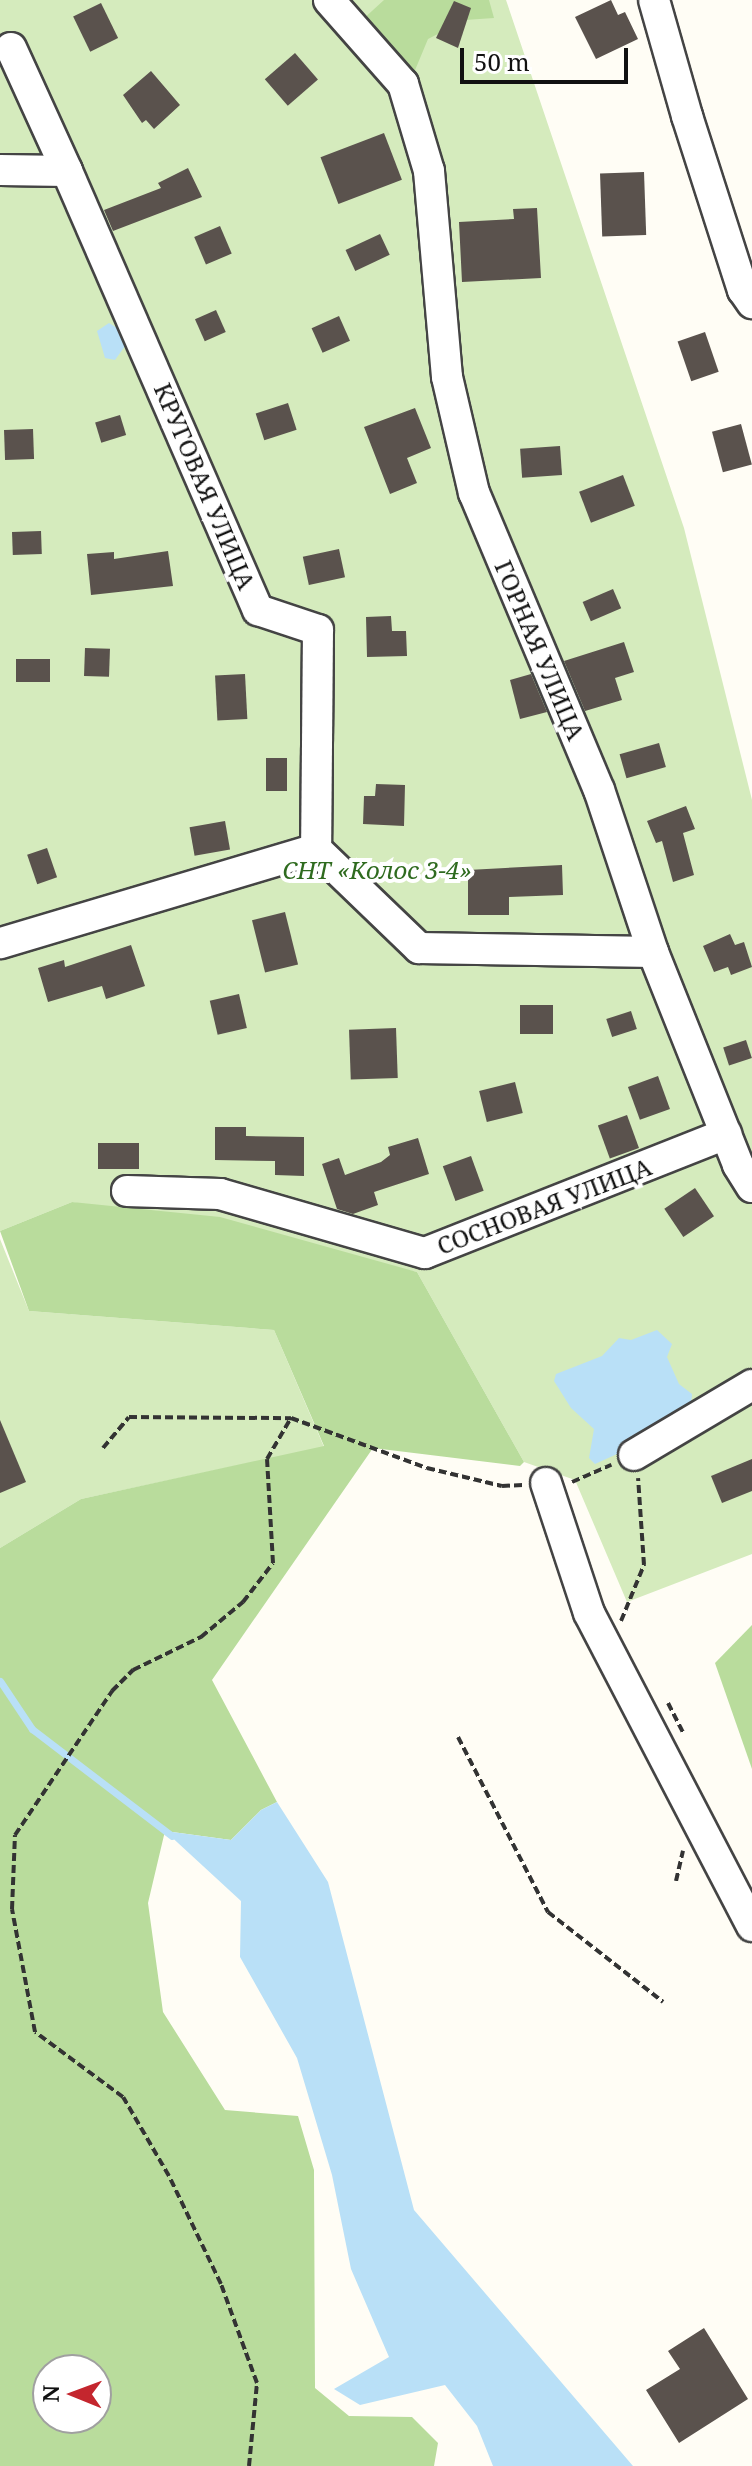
<!DOCTYPE html>
<meta charset="utf-8">
<style>
body{margin:0}
#map{position:relative;width:752px;height:2466px;overflow:hidden;background:#fffdf5;font-family:"Noto Serif",serif}
div>[style]{position:absolute}
[style*='--x']{left:calc(var(--x)*1px);top:calc(var(--y)*1px);width:calc(var(--w)*1px);rotate:calc(var(--a)*1deg)}
.green>*{inset:0;background:#d5ebbd}
.forest>*{inset:0;background:#b9dc9c}
.water>*{inset:0;background:#b9e0f7}
.stream>*{height:7px;margin:-3.5px;padding:0 3.5px;transform-origin:3.5px;border-radius:3.5px;background:#b9e0f7}
.building>*{inset:0;background:#5a524d;transform-origin:0 0}
.path>*{height:4px;margin-top:-2px;transform-origin:0;background:repeating-linear-gradient(90deg,#333 0 8px,transparent 0 12px)}
.roads{filter:drop-shadow(2px 0 #444) drop-shadow(-2px 0 #444) drop-shadow(0 2px #444) drop-shadow(0 -2px #444)}
.minor>*{height:30px;margin:-15px;padding:0 15px;transform-origin:15px;border-radius:15px;background:#fff}
span{translate:-50% -50%;white-space:nowrap;text-align:center;line-height:1.15;-webkit-text-stroke:8px #fff;paint-order:stroke}
.street-label{font-size:24px;color:#111}
.park-label{font-size:24px;color:#2f6b1f;font-style:italic}
.north{position:absolute;left:32px;top:2354px;width:80px;height:80px;box-sizing:border-box;background:#fff;border:2px solid #a0a0a0;border-radius:50%;rotate:271deg;font-size:22px;font-weight:700;line-height:32px;text-align:center;color:#111}
.north::after{content:'';display:block;margin:auto;width:28px;height:36px;background:#c4262e;clip-path:polygon(50% 0,100% 100%,50% 72%,0 100%)}
.scale{position:absolute;left:460px;top:48px;width:168px;height:36px;box-sizing:border-box;border:4px solid #111;border-top:0;padding-left:10px;font-size:24px;line-height:28px;white-space:nowrap;color:#111;-webkit-text-stroke:6px #fff;paint-order:stroke}
</style>
<div id="map">
<div class="green">
<div style="clip-path:polygon(0 0,506px 0,684px 528px,752px 800px,752px 1554px,627px 1602px,575px 1480px,524px 1462px,417px 1272px,72px 1202px,0 1231px)"></div>
<div style="clip-path:polygon(0 1239px,29px 1311px,274px 1330px,324px 1447px,81px 1499px,0 1548px)"></div>
</div>
<div class="forest">
<div style="clip-path:polygon(384px 0,489px 0,494px 18px,465px 20px,428px 39px,413px 75px,361px 21px)"></div>
<div style="clip-path:polygon(evenodd,72px 1202px,220px 1217px,417px 1272px,524px 1462px,520px 1466px,373px 1448px,212px 1680px,277px 1802px,261px 1810px,231px 1840px,165px 1831px,148px 1903px,163px 2012px,225px 2110px,298px 2116px,314px 2170px,315px 2388px,349px 2416px,412px 2417px,438px 2443px,434px 2466px,0 2466px,0 1548px,81px 1499px,324px 1446px,274px 1330px,29px 1311px,0 1231px,72px 1202px,48px 2370px,96px 2370px,96px 2418px,48px 2418px,48px 2370px)"></div>
<div style="clip-path:polygon(752px 1625px,752px 1769px,715px 1663px)"></div>
</div>
<div class="water">
<div style="clip-path:polygon(109px 323px,117px 328px,125px 346px,115px 360px,105px 358px,97px 331px)"></div>
<div style="clip-path:polygon(657px 1330px,672px 1344px,667px 1357px,679px 1384px,692px 1394px,691px 1406px,620px 1444px,617px 1454px,595px 1464px,589px 1458px,594px 1429px,571px 1408px,554px 1381px,556px 1374px,602px 1356px,619px 1338px,631px 1340px)"></div>
<div style="clip-path:polygon(277px 1802px,328px 1882px,414px 2210px,633px 2466px,493px 2466px,477px 2426px,445px 2385px,360px 2405px,334px 2389px,389px 2357px,351px 2269px,332px 2175px,297px 2058px,240px 1957px,241px 1901px,165px 1831px,231px 1840px,261px 1810px)"></div>
</div>
<div class="stream">
<div style="--x:0;--y:1681;--w:58;--a:56.3"></div>
<div style="--x:32;--y:1729;--w:176;--a:37.4"></div>
</div>
<div class="building">
<div style="clip-path:polygon(611px 0,618px 15px,625px 12px,638px 39px,596px 59px,575px 17px)"></div>
<div style="clip-path:polygon(454px 1px,471px 8px,458px 48px,436px 38px)"></div>
<div style="left:101px;top:3px;width:39px;height:31px;rotate:64deg"></div>
<div style="left:295px;top:53px;width:35px;height:40px;rotate:49deg"></div>
<div style="clip-path:polygon(151px 71px,180px 105px,154px 129px,146px 120px,142px 123px,123px 95px)"></div>
<div style="left:384px;top:133px;width:50px;height:68px;rotate:69deg"></div>
<div style="clip-path:polygon(188px 168px,202px 197px,113px 231px,104px 210px,161px 188px,158px 183px)"></div>
<div style="left:644px;top:172px;width:63px;height:44px;rotate:88deg"></div>
<div style="clip-path:polygon(537px 208px,541px 278px,462px 282px,459px 222px,514px 219px,513px 209px)"></div>
<div style="left:220px;top:226px;width:30px;height:28px;rotate:67deg"></div>
<div style="left:380px;top:234px;width:23px;height:38px;rotate:65deg"></div>
<div style="left:216px;top:310px;width:24px;height:23px;rotate:66deg"></div>
<div style="left:339px;top:316px;width:27px;height:30px;rotate:66deg"></div>
<div style="left:705px;top:332px;width:42px;height:29px;rotate:71deg"></div>
<div style="left:288px;top:403px;width:28px;height:34px;rotate:72deg"></div>
<div style="clip-path:polygon(415px 408px,431px 448px,407px 458px,417px 483px,390px 494px,364px 427px)"></div>
<div style="left:120px;top:415px;width:21px;height:26px;rotate:73deg"></div>
<div style="left:741px;top:424px;width:42px;height:30px;rotate:75deg"></div>
<div style="left:33px;top:429px;width:30px;height:29px;rotate:88deg"></div>
<div style="left:560px;top:446px;width:29px;height:40px;rotate:86deg"></div>
<div style="left:623px;top:475px;width:33px;height:47px;rotate:69deg"></div>
<div style="left:41px;top:531px;width:23px;height:29px;rotate:88deg"></div>
<div style="left:339px;top:549px;width:29px;height:37px;rotate:78deg"></div>
<div style="clip-path:polygon(168px 551px,173px 586px,91px 595px,87px 554px,114px 552px,114px 559px)"></div>
<div style="left:613px;top:589px;width:21px;height:33px;rotate:67deg"></div>
<div style="clip-path:polygon(391px 616px,392px 631px,406px 631px,407px 656px,367px 657px,366px 617px)"></div>
<div style="clip-path:polygon(624px 642px,634px 672px,615px 678px,622px 700px,585px 711px,564px 661px)"></div>
<div style="left:85px;top:648px;width:25px;height:28px;rotate:2deg"></div>
<div style="left:50px;top:659px;width:23px;height:34px;rotate:90deg"></div>
<div style="left:245px;top:674px;width:45px;height:30px;rotate:87deg"></div>
<div style="clip-path:polygon(531px 674px,547px 712px,520px 719px,510px 680px)"></div>
<div style="left:659px;top:743px;width:25px;height:41px;rotate:74deg"></div>
<div style="left:266px;top:758px;width:21px;height:33px"></div>
<div style="clip-path:polygon(376px 784px,405px 785px,404px 826px,363px 824px,364px 796px,375px 796px)"></div>
<div style="clip-path:polygon(686px 806px,695px 829px,683px 833px,694px 875px,673px 882px,662px 841px,656px 843px,647px 821px)"></div>
<div style="left:225px;top:821px;width:29px;height:36px;rotate:80deg"></div>
<div style="left:47px;top:848px;width:31px;height:21px;rotate:71deg"></div>
<div style="clip-path:polygon(562px 865px,563px 895px,509px 897px,509px 915px,468px 915px,468px 870px)"></div>
<div style="left:285px;top:912px;width:54px;height:34px;rotate:76deg"></div>
<div style="clip-path:polygon(730px 934px,735px 945px,744px 942px,752px 967px,731px 975px,728px 967px,714px 972px,703px 946px)"></div>
<div style="clip-path:polygon(131px 945px,145px 986px,106px 999px,102px 986px,48px 1002px,38px 968px,64px 960px,65px 967px)"></div>
<div style="left:239px;top:994px;width:35px;height:30px;rotate:77deg"></div>
<div style="left:520px;top:1005px;width:33px;height:29px"></div>
<div style="left:631px;top:1011px;width:19px;height:26px;rotate:72deg"></div>
<div style="left:396px;top:1028px;width:50px;height:47px;rotate:88deg"></div>
<div style="left:746px;top:1040px;width:19px;height:24px;rotate:72deg"></div>
<div style="left:658px;top:1076px;width:35px;height:32px;rotate:70deg"></div>
<div style="left:515px;top:1082px;width:32px;height:37px;rotate:76deg"></div>
<div style="left:627px;top:1115px;width:35px;height:31px;rotate:70deg"></div>
<div style="clip-path:polygon(215px 1127px,246px 1127px,246px 1136px,304px 1137px,304px 1176px,275px 1175px,275px 1161px,215px 1160px)"></div>
<div style="clip-path:polygon(418px 1138px,429px 1174px,374px 1192px,378px 1205px,353px 1214px,337px 1209px,322px 1164px,339px 1158px,345px 1175px,381px 1162px,390px 1155px,388px 1147px)"></div>
<div style="left:98px;top:1143px;width:41px;height:26px"></div>
<div style="left:471px;top:1156px;width:37px;height:30px;rotate:70deg"></div>
<div style="left:695px;top:1188px;width:34px;height:37px;rotate:56deg"></div>
<div style="clip-path:polygon(0 1420px,26px 1482px,0 1493px)"></div>
<div style="clip-path:polygon(752px 1459px,752px 1491px,722px 1503px,711px 1476px)"></div>
<div style="clip-path:polygon(704px 2328px,748px 2399px,679px 2443px,646px 2390px,680px 2369px,668px 2351px)"></div>
</div>
<div class="path">
<div style="--x:103;--y:1448;--w:40;--a:-50"></div>
<div style="--x:129;--y:1417;--w:162;--a:0.4"></div>
<div style="--x:291;--y:1418;--w:145;--a:20.2"></div>
<div style="--x:427;--y:1468;--w:77;--a:13.5"></div>
<div style="--x:502;--y:1486;--w:21;--a:-3"></div>
<div style="--x:572;--y:1482;--w:43;--a:-23.6"></div>
<div style="--x:621;--y:1621;--w:61;--a:-67.7"></div>
<div style="--x:644;--y:1565;--w:87;--a:-93.9"></div>
<div style="--x:668;--y:1703;--w:35;--a:63"></div>
<div style="--x:458;--y:1737;--w:197;--a:62.8"></div>
<div style="--x:548;--y:1912;--w:146;--a:38"></div>
<div style="--x:676;--y:1881;--w:31;--a:-77"></div>
<div style="--x:249;--y:2466;--w:83;--a:-84.5"></div>
<div style="--x:257;--y:2383;--w:105;--a:-110"></div>
<div style="--x:221;--y:2284;--w:120;--a:-115.7"></div>
<div style="--x:169;--y:2176;--w:91;--a:-120.2"></div>
<div style="--x:123;--y:2097;--w:109;--a:-143.5"></div>
<div style="--x:35;--y:2032;--w:125;--a:-100.6"></div>
<div style="--x:12;--y:1909;--w:74;--a:-87.7"></div>
<div style="--x:15;--y:1835;--w:174;--a:-56"></div>
<div style="--x:112;--y:1691;--w:30;--a:-45"></div>
<div style="--x:133;--y:1670;--w:76;--a:-25.9"></div>
<div style="--x:201;--y:1637;--w:55;--a:-39.8"></div>
<div style="--x:243;--y:1602;--w:49;--a:-52.4"></div>
<div style="--x:273;--y:1563;--w:104;--a:-93.3"></div>
<div style="--x:267;--y:1459;--w:48;--a:-59.7"></div>
</div>
<div class="roads">
<div class="minor">
<div style="--x:654;--y:0;--w:121;--a:74.1"></div>
<div style="--x:687;--y:116;--w:183;--a:72.2"></div>
<div style="--x:743;--y:290;--w:16;--a:55"></div>
<div style="--x:11;--y:48;--w:135;--a:65.5"></div>
<div style="--x:0;--y:170;--w:67;--a:0.9"></div>
<div style="--x:67;--y:171;--w:479;--a:66.5"></div>
<div style="--x:258;--y:610;--w:63;--a:18.4"></div>
<div style="--x:318;--y:630;--w:219;--a:90.5"></div>
<div style="--x:316;--y:849;--w:330;--a:163.4"></div>
<div style="--x:316;--y:849;--w:143;--a:43.9"></div>
<div style="--x:419;--y:948;--w:234;--a:1"></div>
<div style="--x:653;--y:952;--w:171;--a:-108.4"></div>
<div style="--x:599;--y:790;--w:322;--a:-112.8"></div>
<div style="--x:474;--y:493;--w:119;--a:-103.1"></div>
<div style="--x:447;--y:377;--w:207;--a:-95"></div>
<div style="--x:429;--y:171;--w:91;--a:-106.6"></div>
<div style="--x:403;--y:84;--w:112;--a:-131.4"></div>
<div style="--x:653;--y:952;--w:229;--a:68.2"></div>
<div style="--x:738;--y:1165;--w:26;--a:58"></div>
<div style="--x:127;--y:1191;--w:93;--a:1.8"></div>
<div style="--x:220;--y:1194;--w:213;--a:16.1"></div>
<div style="--x:425;--y:1253;--w:324;--a:-21.6"></div>
<div style="--x:634;--y:1455;--w:137;--a:-30.7"></div>
<div style="--x:546;--y:1483;--w:137;--a:71.7"></div>
<div style="--x:589;--y:1613;--w:353;--a:62.5"></div>
</div>
</div>
<div class="street-label">
<span style="left:205px;top:486px;rotate:67deg">КРУГОВАЯ УЛИЦА</span>
<span style="left:540px;top:650px;rotate:67deg">ГОРНАЯ УЛИЦА</span>
<span style="left:544px;top:1206px;rotate:-21deg">СОСНОВАЯ УЛИЦА</span>
</div>
<div class="park-label">
<span style="left:377px;top:870px">СНТ «Колос 3-4»</span>
</div>
<div class="north">N</div>
<div class="scale">50 m</div>
</div>
